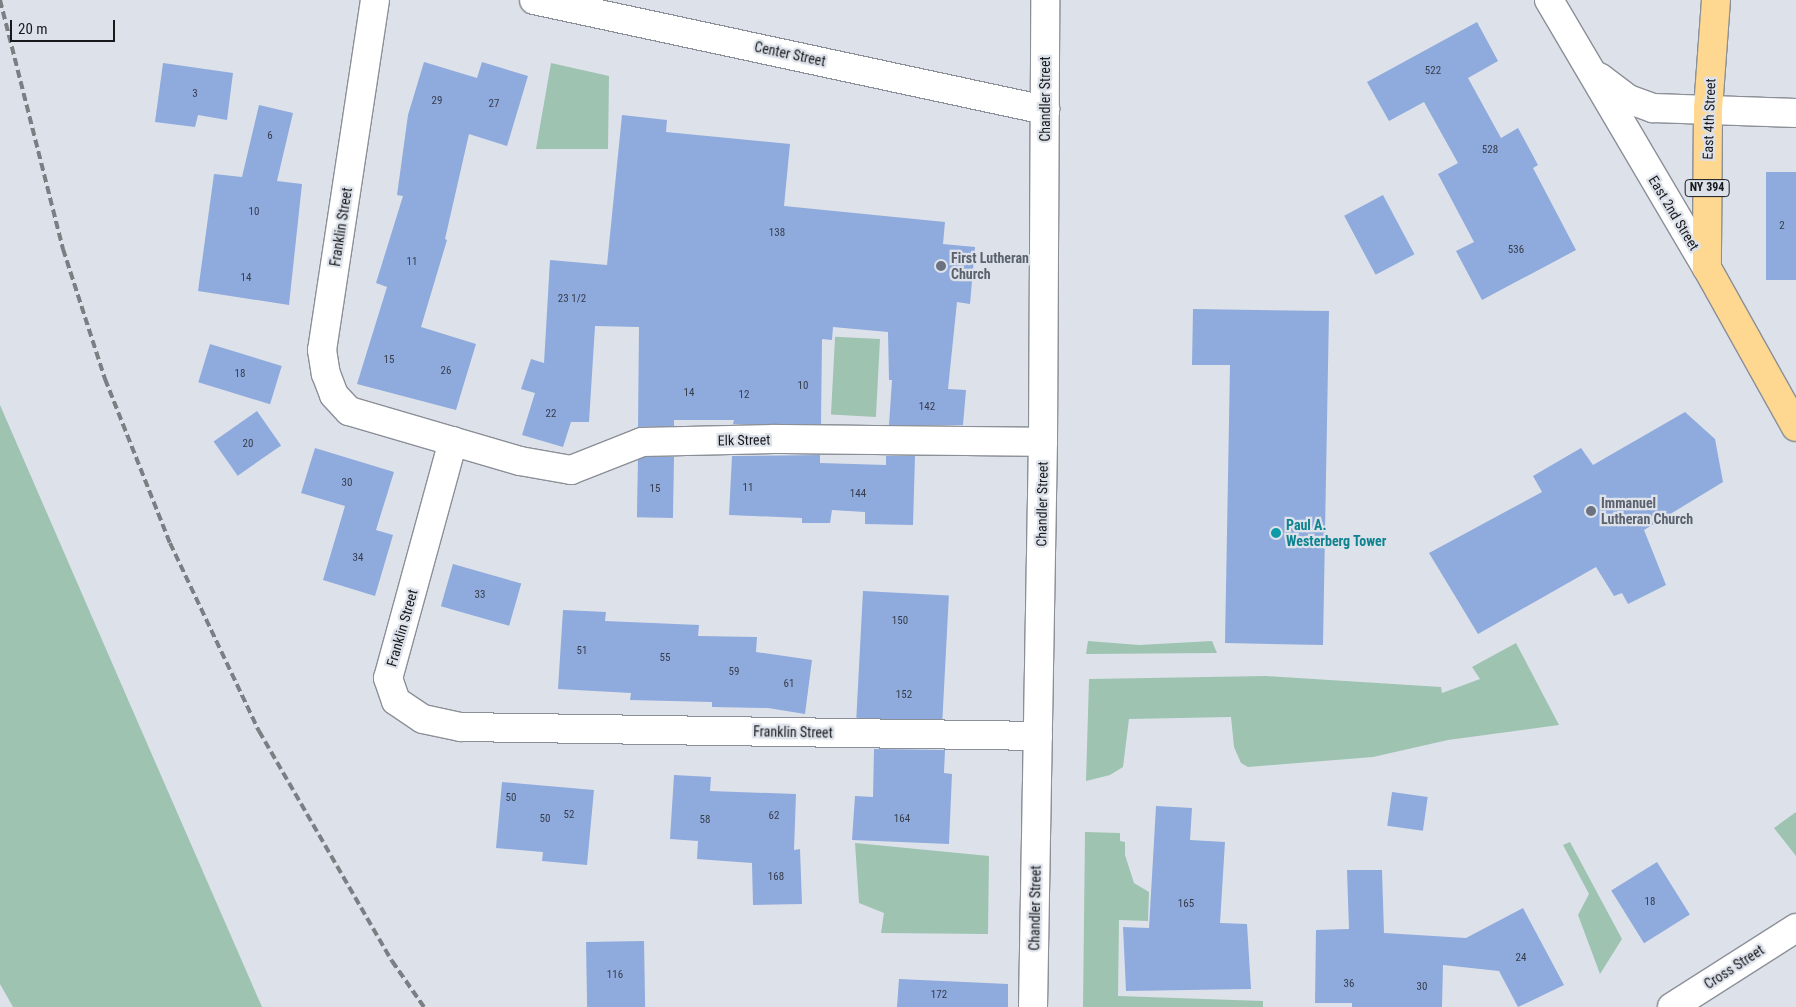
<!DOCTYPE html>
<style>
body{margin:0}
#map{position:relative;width:1796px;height:1007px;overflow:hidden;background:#dde2ea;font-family:"Roboto Condensed",sans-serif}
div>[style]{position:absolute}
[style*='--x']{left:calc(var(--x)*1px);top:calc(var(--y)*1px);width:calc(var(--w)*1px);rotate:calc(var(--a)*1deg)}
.green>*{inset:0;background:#9ec3b1;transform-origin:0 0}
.building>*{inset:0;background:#8faadc;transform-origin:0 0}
.roads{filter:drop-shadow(1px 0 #8b8f97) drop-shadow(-1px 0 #8b8f97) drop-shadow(0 1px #8b8f97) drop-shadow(0 -1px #8b8f97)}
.minor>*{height:28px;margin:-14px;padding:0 14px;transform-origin:14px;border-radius:14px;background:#fff}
.primary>*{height:28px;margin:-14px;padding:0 14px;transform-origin:14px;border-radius:14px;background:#fed790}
.rail>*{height:4px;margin-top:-2px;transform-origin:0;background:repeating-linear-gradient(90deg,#7b7e83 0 8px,transparent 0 12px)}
.dots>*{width:14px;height:14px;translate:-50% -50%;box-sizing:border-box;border:2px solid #dde2ea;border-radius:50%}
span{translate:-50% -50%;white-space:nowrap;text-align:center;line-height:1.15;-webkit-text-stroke:4.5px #dde2ea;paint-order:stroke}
.number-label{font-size:11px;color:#363d4c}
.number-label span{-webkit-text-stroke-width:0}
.shield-label span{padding:1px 4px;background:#dde2ea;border:1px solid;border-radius:4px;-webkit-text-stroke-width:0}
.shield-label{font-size:12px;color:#18191c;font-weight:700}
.street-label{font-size:14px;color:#18191c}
.worship-label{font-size:14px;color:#5b616d;font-weight:700}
.left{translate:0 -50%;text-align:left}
.culture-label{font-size:14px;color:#0d838f;font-weight:700}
.scale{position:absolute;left:10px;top:20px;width:105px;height:22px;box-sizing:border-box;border:2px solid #18191c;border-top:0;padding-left:6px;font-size:15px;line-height:18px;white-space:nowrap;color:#18191c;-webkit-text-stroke:4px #dde2ea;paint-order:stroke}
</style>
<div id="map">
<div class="green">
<div style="clip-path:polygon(551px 63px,609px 76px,608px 149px,536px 149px)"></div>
<div style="left:880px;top:339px;width:78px;height:45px;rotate:93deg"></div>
<div style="clip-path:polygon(0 405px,129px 702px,262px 1007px,13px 1007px,0 984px)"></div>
<div style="clip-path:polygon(1088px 641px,1139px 645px,1212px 641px,1217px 653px,1086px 654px)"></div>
<div style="clip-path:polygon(1516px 643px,1559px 725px,1448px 740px,1373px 757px,1248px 767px,1241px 763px,1234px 747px,1231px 717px,1129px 719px,1123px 767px,1110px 775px,1086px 781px,1089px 679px,1266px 676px,1441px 687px,1442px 693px,1480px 679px,1472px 667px)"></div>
<div style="clip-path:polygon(1796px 812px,1796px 856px,1774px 828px)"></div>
<div style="clip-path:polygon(1085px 832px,1120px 833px,1120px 841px,1125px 842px,1125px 855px,1134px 883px,1149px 892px,1148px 921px,1119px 920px,1118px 996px,1263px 1001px,1263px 1007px,1083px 1007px)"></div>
<div style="clip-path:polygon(1570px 842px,1622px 939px,1600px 974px,1578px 915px,1589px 894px,1563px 845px)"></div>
<div style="clip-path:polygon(855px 843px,989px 856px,988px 934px,881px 933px,884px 913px,859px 903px)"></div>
</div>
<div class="building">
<div style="clip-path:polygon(1477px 22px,1498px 61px,1468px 78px,1501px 138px,1518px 128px,1538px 165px,1533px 168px,1576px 250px,1482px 300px,1456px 251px,1474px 242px,1438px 174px,1458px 163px,1424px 102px,1389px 121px,1367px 82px)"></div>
<div style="clip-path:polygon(424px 62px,477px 78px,482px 62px,528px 76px,507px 146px,469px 134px,445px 239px,447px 240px,421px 327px,476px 344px,456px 410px,357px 384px,387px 287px,376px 283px,403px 196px,397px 195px,408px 115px)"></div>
<div style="clip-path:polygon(163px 63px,233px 73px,227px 120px,198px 115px,195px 127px,155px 122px)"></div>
<div style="clip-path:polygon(259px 105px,293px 113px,277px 181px,302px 184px,289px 305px,198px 291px,214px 174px,242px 177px)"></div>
<div style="clip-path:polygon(622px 115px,667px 120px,666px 132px,790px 144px,784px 206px,945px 222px,943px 244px,975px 247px,970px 304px,957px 302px,948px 389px,966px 390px,963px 425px,889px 425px,892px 380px,889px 380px,888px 332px,833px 327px,832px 340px,822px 339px,821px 424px,733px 424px,734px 420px,674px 420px,674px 426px,638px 427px,639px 327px,595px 326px,589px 422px,571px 422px,563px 447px,522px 435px,535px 393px,521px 389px,531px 359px,544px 363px,550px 260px,607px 265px)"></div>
<div style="left:1796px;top:172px;width:108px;height:30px;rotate:90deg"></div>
<div style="left:1383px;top:195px;width:67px;height:44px;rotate:62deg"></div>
<div style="clip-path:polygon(1193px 309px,1329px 311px,1323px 645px,1225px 643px,1230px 365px,1192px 365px)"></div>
<div style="left:210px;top:344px;width:75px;height:40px;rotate:17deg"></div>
<div style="left:257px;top:411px;width:42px;height:53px;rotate:55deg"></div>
<div style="clip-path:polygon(1685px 412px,1715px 439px,1723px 482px,1644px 530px,1666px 585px,1628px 604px,1622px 593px,1614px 596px,1596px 567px,1478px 634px,1429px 553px,1542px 492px,1533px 476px,1581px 448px,1593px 465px)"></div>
<div style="clip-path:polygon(315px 448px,394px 472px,376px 530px,393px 535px,375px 596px,323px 580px,345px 506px,301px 493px)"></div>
<div style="clip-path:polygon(820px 455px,820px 463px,886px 465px,886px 456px,915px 456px,913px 525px,865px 524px,865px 512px,832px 510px,830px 523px,802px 523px,802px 518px,729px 515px,732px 456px)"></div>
<div style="left:674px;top:457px;width:61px;height:36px;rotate:91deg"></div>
<div style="left:453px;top:564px;width:71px;height:44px;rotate:16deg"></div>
<div style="left:863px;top:591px;width:86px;height:127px;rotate:3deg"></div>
<div style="clip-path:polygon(563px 610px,606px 612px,605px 621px,699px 625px,698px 636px,757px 637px,756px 652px,812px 660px,805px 714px,768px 708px,712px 707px,712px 702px,630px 700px,631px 693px,558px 689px)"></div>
<div style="clip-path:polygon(874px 749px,945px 750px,944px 773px,952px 774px,949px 844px,852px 840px,855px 796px,873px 797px)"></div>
<div style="clip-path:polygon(674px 775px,711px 777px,710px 791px,796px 794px,794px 850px,800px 849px,802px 904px,753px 905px,752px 863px,697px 859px,698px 841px,670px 839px)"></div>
<div style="clip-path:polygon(502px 782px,594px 790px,587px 865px,542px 861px,543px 852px,496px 848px)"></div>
<div style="left:1392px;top:792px;width:36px;height:34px;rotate:8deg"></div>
<div style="clip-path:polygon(1156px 806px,1192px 808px,1190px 840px,1225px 842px,1220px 923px,1247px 924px,1251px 989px,1126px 991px,1123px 927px,1149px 928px)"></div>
<div style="left:1657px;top:862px;width:62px;height:54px;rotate:58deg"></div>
<div style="clip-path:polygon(1347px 870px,1382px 870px,1384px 933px,1466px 938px,1523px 908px,1564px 985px,1518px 1007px,1499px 971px,1443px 965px,1442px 1007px,1352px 1007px,1352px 1003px,1315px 1003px,1316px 930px,1349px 929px)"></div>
<div style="left:644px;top:941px;width:66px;height:58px;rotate:89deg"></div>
<div style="clip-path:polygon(899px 979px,1008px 984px,1008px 1007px,897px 1007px)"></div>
</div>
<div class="roads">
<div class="minor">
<div style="--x:375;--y:0;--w:354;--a:98.6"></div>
<div style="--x:322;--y:350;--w:24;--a:81"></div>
<div style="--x:326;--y:374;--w:22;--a:69"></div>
<div style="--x:334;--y:395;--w:22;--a:47"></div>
<div style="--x:349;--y:411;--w:178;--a:16.3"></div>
<div style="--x:520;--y:461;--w:52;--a:10"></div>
<div style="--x:571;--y:470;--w:76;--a:-21.5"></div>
<div style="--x:642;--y:442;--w:132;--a:-1.3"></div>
<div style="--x:774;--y:439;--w:269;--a:0.6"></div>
<div style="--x:534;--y:0;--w:523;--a:12.15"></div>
<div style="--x:1549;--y:0;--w:311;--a:59.5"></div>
<div style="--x:1599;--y:77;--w:36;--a:37"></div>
<div style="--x:1628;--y:99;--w:27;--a:20"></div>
<div style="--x:1653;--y:108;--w:143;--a:2"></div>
<div style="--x:453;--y:441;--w:246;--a:105.3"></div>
<div style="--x:388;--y:678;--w:24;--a:71"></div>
<div style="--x:396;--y:701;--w:32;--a:34"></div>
<div style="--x:423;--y:719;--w:39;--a:12"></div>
<div style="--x:461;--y:727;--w:577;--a:0.89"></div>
<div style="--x:1033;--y:1007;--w:565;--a:-88.99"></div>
<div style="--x:1043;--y:442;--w:442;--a:-89.7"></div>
<div style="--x:1672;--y:1007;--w:147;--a:-32.5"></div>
</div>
<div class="primary">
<div style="--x:1716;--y:0;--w:108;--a:94.2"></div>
<div style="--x:1708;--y:108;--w:160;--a:90.4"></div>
<div style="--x:1707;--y:268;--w:182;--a:60.8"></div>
</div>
</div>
<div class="rail">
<div style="--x:0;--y:0;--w:257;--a:75.8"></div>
<div style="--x:63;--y:249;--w:137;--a:72.1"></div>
<div style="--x:105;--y:379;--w:176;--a:68.4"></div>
<div style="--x:170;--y:543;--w:208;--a:64.7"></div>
<div style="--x:259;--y:731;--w:266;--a:60"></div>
<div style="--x:392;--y:961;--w:56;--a:55.2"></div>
</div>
<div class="dots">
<div style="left:941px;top:266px;background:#6b7280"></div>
<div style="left:1591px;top:511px;background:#6b7280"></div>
<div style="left:1276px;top:533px;background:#0f9aa8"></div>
</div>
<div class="number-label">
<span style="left:1433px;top:71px">522</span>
<span style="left:195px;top:94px">3</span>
<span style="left:437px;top:101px">29</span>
<span style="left:494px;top:104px">27</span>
<span style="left:270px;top:136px">6</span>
<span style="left:1490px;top:150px">528</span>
<span style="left:254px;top:212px">10</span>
<span style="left:1782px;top:226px">2</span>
<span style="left:777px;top:233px">138</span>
<span style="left:1516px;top:250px">536</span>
<span style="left:412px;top:262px">11</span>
<span style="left:246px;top:278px">14</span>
<span style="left:572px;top:299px">23 1/2</span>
<span style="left:389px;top:360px">15</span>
<span style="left:446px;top:371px">26</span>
<span style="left:240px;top:374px">18</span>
<span style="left:803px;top:386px">10</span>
<span style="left:689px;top:393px">14</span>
<span style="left:744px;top:395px">12</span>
<span style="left:927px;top:407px">142</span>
<span style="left:551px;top:414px">22</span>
<span style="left:248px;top:444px">20</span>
<span style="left:347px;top:483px">30</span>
<span style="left:748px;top:488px">11</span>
<span style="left:655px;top:489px">15</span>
<span style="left:858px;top:494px">144</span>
<span style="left:358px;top:558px">34</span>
<span style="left:480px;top:595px">33</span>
<span style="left:900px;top:621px">150</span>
<span style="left:582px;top:651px">51</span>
<span style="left:665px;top:658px">55</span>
<span style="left:734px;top:672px">59</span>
<span style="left:789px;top:684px">61</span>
<span style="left:904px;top:695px">152</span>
<span style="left:511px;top:798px">50</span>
<span style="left:569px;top:815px">52</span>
<span style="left:774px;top:816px">62</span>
<span style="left:545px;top:819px">50</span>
<span style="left:902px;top:819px">164</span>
<span style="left:705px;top:820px">58</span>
<span style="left:776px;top:877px">168</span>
<span style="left:1650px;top:902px">18</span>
<span style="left:1186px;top:904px">165</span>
<span style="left:1521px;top:958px">24</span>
<span style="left:615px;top:975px">116</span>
<span style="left:1349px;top:984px">36</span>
<span style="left:1422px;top:987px">30</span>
<span style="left:939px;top:995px">172</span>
</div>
<div class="shield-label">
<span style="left:1707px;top:188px">NY 394</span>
</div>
<div class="street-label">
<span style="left:790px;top:54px;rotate:12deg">Center Street</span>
<span style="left:1045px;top:99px;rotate:-90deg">Chandler Street</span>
<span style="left:1709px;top:119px;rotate:-88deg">East 4th Street</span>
<span style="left:1674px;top:213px;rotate:59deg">East 2nd Street</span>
<span style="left:341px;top:227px;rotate:-81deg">Franklin Street</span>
<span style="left:744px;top:440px;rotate:-1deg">Elk Street</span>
<span style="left:1042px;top:504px;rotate:-89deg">Chandler Street</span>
<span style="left:402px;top:628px;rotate:-74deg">Franklin Street</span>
<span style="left:793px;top:732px;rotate:1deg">Franklin Street</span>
<span style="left:1035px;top:908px;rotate:-89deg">Chandler Street</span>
<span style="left:1734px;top:967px;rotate:-33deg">Cross Street</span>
</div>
<div class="worship-label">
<span class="left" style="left:951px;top:266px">First Lutheran<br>Church</span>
<span class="left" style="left:1601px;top:511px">Immanuel<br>Lutheran Church</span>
</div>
<div class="culture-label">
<span class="left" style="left:1286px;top:533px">Paul A.<br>Westerberg Tower</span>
</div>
<div class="scale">20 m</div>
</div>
